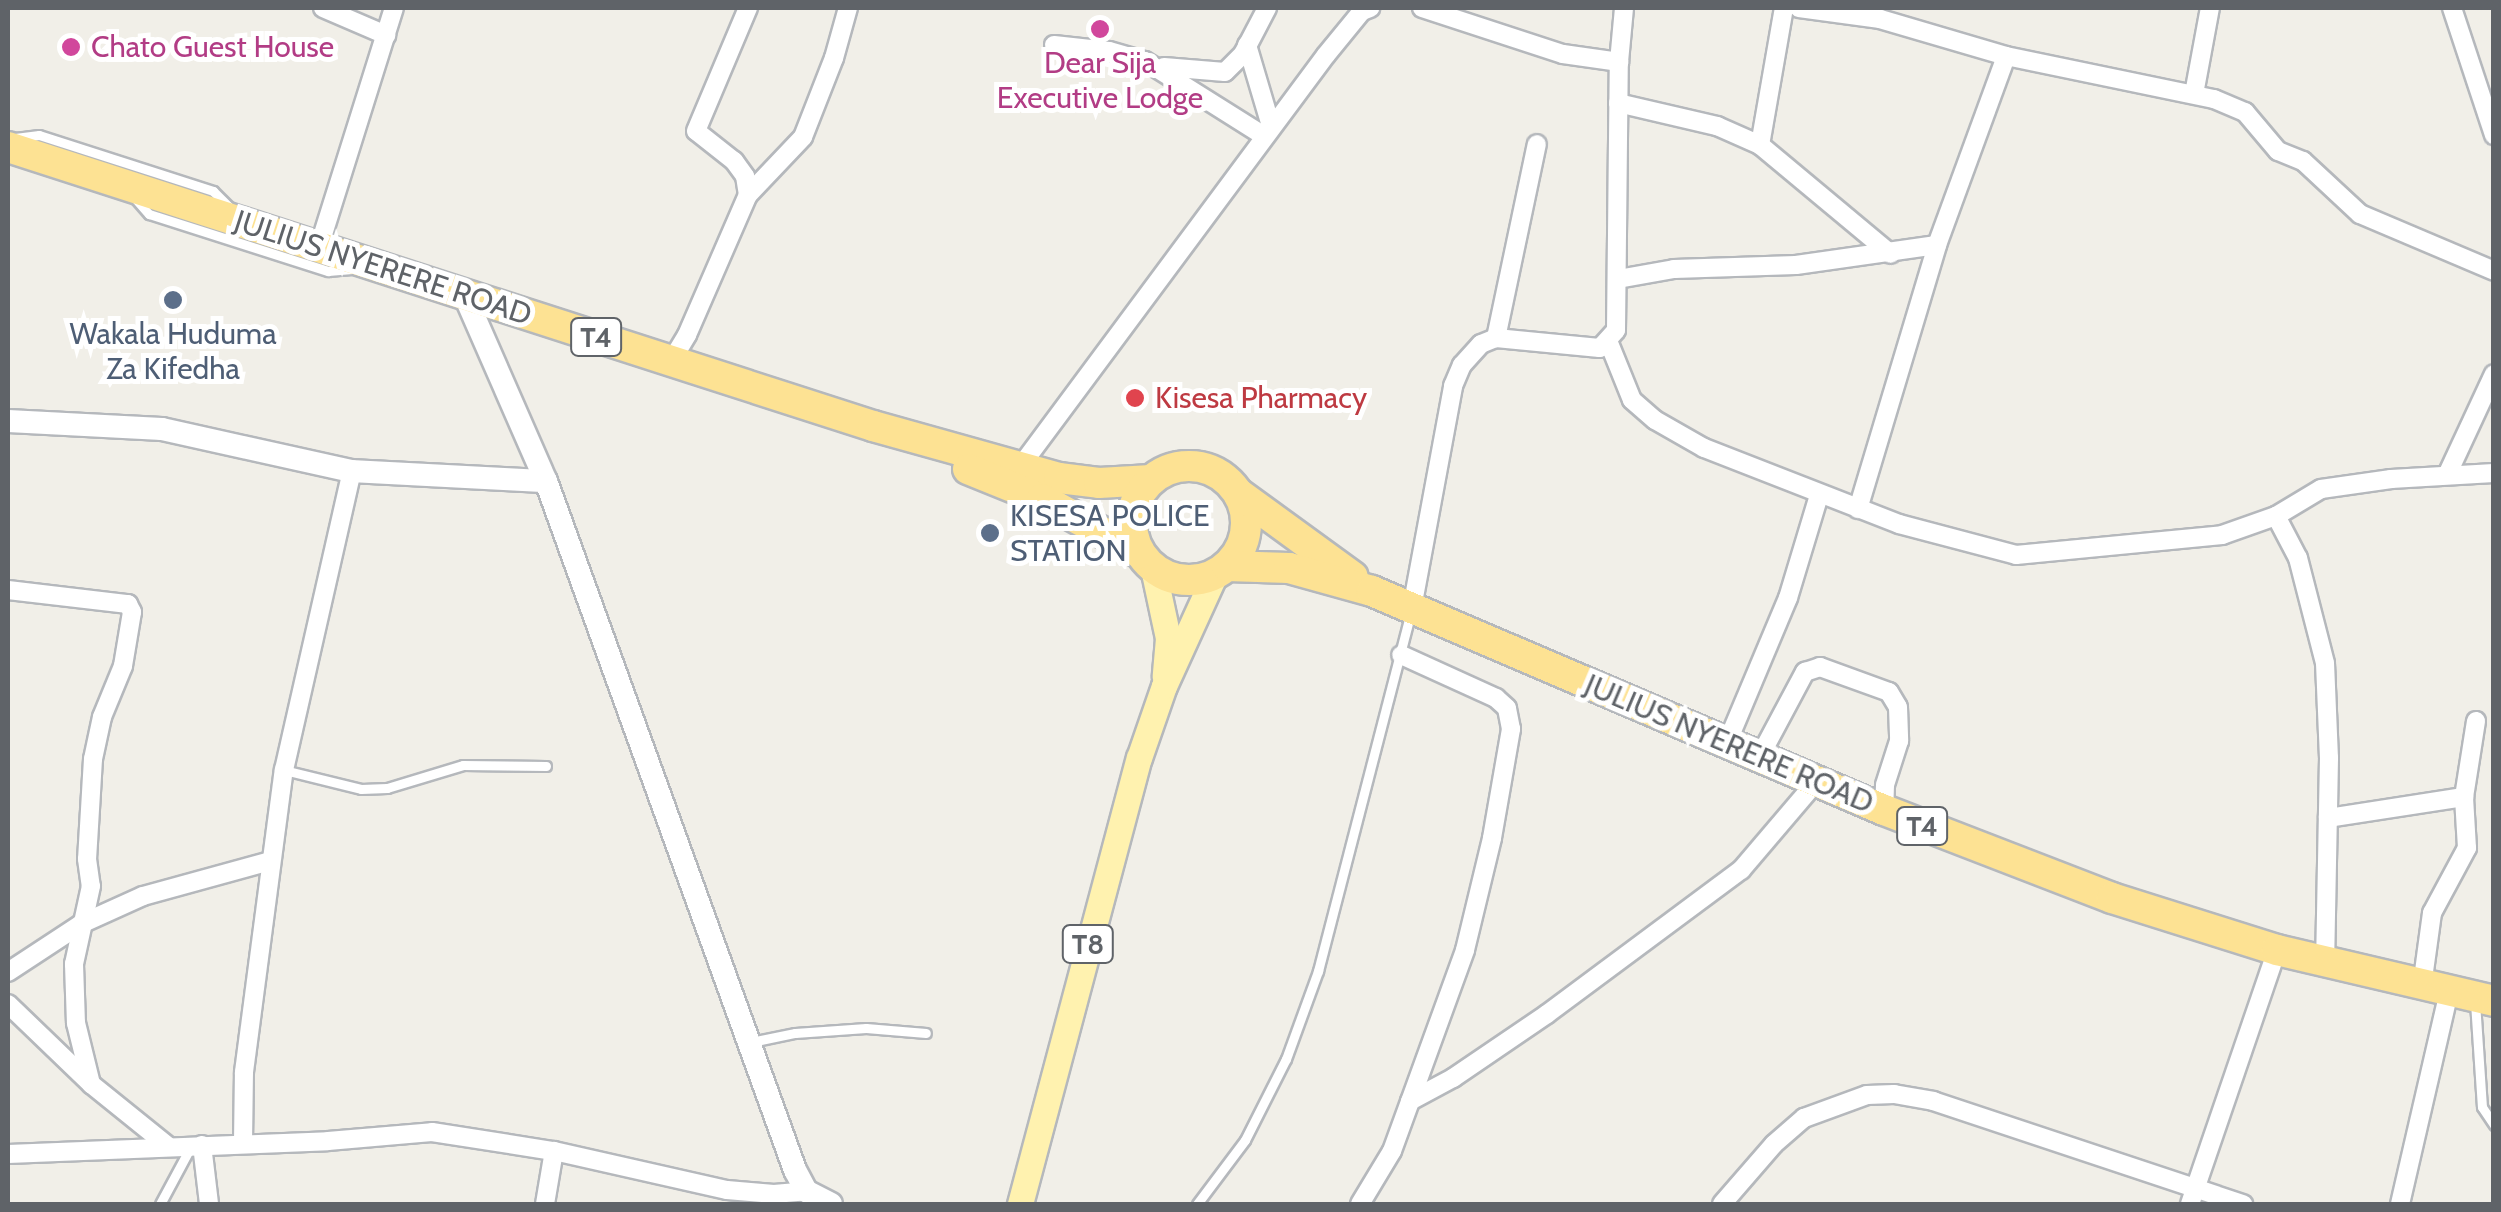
<!DOCTYPE html>
<style>
body{margin:0}
#map{position:relative;width:2501px;height:1212px;overflow:hidden;background:#f1efe8;font-family:Cabin,sans-serif}
div>[style]{position:absolute}
[style*='--x']{left:calc(var(--x)*1px);top:calc(var(--y)*1px);width:calc(var(--w)*1px);rotate:calc(var(--a)*1deg)}
.roads{filter:drop-shadow(2px 0 #b5b8bc) drop-shadow(-2px 0 #b5b8bc) drop-shadow(0 2px #b5b8bc) drop-shadow(0 -2px #b5b8bc)}
.lane>*{height:9px;margin:-4.5px;padding:0 4.5px;transform-origin:4.5px;border-radius:4.5px;background:#fff}
.street>*{height:18px;margin:-9px;padding:0 9px;transform-origin:9px;border-radius:9px;background:#fff}
.secondary>*{height:22px;margin:-11px;padding:0 11px;transform-origin:11px;border-radius:11px;background:#fff}
.primary>*{height:25px;margin:-12.5px;padding:0 12.5px;transform-origin:12.5px;border-radius:12.5px;background:#fff2af}
.highway>*{height:30px;margin:-15px;padding:0 15px;transform-origin:15px;border-radius:15px;background:#fde293}
.highway>.ring{margin:-15px;padding:0;box-sizing:content-box;background:none;border:30px solid #fde293;border-radius:50%}
.dots>*{width:28px;height:28px;translate:-50% -50%;box-sizing:border-box;border:5px solid #fff;border-radius:50%}
span{translate:-50% -50%;white-space:nowrap;text-align:center;line-height:1.15;-webkit-text-stroke:10px #fff;paint-order:stroke}
.shield-label span{padding:2px 8px;background:#fff;border:2px solid;border-radius:8px;-webkit-text-stroke-width:0}
.shield-label{font-size:28px;color:#5f6368;font-weight:700}
.hotel-label{font-size:30px;color:#b23c85}
.left{translate:0 -50%;text-align:left}
.street-label{font-size:30px;color:#5f6368}
.service-label{font-size:30px;color:#4e5e75}
.health-label{font-size:30px;color:#be3a42}
.frame{position:absolute;inset:0;border:10px solid #5f6368;pointer-events:none}
</style>
<div id="map">
<div class="roads">
<div class="lane">
<div style="--x:15;--y:138;--w:24;--a:-7"></div>
<div style="--x:39;--y:135;--w:183;--a:17.8"></div>
<div style="--x:213;--y:191;--w:23;--a:45"></div>
<div style="--x:134;--y:197;--w:23;--a:49"></div>
<div style="--x:149;--y:214;--w:188;--a:17.7"></div>
<div style="--x:328;--y:271;--w:24;--a:-5"></div>
<div style="--x:284;--y:770;--w:79;--a:13.9"></div>
<div style="--x:361;--y:789;--w:26;--a:-2"></div>
<div style="--x:387;--y:788;--w:79;--a:-16.8"></div>
<div style="--x:463;--y:765;--w:83;--a:0.7"></div>
<div style="--x:2475;--y:1002;--w:105;--a:86.2"></div>
<div style="--x:2482;--y:1107;--w:22;--a:56"></div>
<div style="--x:751;--y:1042;--w:45;--a:-11.6"></div>
<div style="--x:795;--y:1033;--w:71;--a:-4"></div>
<div style="--x:866;--y:1028;--w:60;--a:4.8"></div>
<div style="--x:160;--y:1204;--w:64;--a:-61.8"></div>
<div style="--x:1197;--y:1204;--w:80;--a:-53.1"></div>
<div style="--x:1245;--y:1140;--w:91;--a:-63.2"></div>
<div style="--x:1286;--y:1059;--w:94;--a:-70"></div>
<div style="--x:1318;--y:971;--w:367;--a:-75.5"></div>
</div>
<div class="street">
<div style="--x:323;--y:8;--w:69;--a:23.2"></div>
<div style="--x:1422;--y:8;--w:148;--a:18.1"></div>
<div style="--x:1563;--y:54;--w:57;--a:8.1"></div>
<div style="--x:1799;--y:8;--w:82;--a:7.7"></div>
<div style="--x:1880;--y:19;--w:131;--a:16.4"></div>
<div style="--x:2006;--y:56;--w:212;--a:11.7"></div>
<div style="--x:2214;--y:99;--w:34;--a:23"></div>
<div style="--x:2245;--y:112;--w:51;--a:49.8"></div>
<div style="--x:2278;--y:151;--w:27;--a:22"></div>
<div style="--x:2303;--y:161;--w:78;--a:42.9"></div>
<div style="--x:2360;--y:214;--w:146;--a:23"></div>
<div style="--x:2452;--y:8;--w:134;--a:71.7"></div>
<div style="--x:1054;--y:45;--w:55;--a:6.2"></div>
<div style="--x:1109;--y:51;--w:37;--a:16"></div>
<div style="--x:1145;--y:61;--w:141;--a:32.2"></div>
<div style="--x:1247;--y:45;--w:84;--a:73.5"></div>
<div style="--x:1164;--y:67;--w:61;--a:4.7"></div>
<div style="--x:1225;--y:72;--w:25;--a:-45"></div>
<div style="--x:1243;--y:54;--w:52;--a:-62.4"></div>
<div style="--x:2194;--y:94;--w:87;--a:-79.5"></div>
<div style="--x:1618;--y:103;--w:102;--a:13.1"></div>
<div style="--x:1717;--y:126;--w:47;--a:23.8"></div>
<div style="--x:1760;--y:145;--w:170;--a:39.8"></div>
<div style="--x:1760;--y:145;--w:139;--a:-80.1"></div>
<div style="--x:748;--y:195;--w:80;--a:-46.5"></div>
<div style="--x:803;--y:137;--w:85;--a:-68.6"></div>
<div style="--x:834;--y:58;--w:52;--a:-74.4"></div>
<div style="--x:319;--y:247;--w:250;--a:-72.6"></div>
<div style="--x:1618;--y:279;--w:57;--a:-10.1"></div>
<div style="--x:1674;--y:269;--w:122;--a:-1.9"></div>
<div style="--x:1796;--y:265;--w:142;--a:-8.1"></div>
<div style="--x:1496;--y:338;--w:198;--a:-78.1"></div>
<div style="--x:1609;--y:343;--w:61;--a:68"></div>
<div style="--x:1632;--y:400;--w:30;--a:41"></div>
<div style="--x:1655;--y:420;--w:56;--a:29.7"></div>
<div style="--x:1704;--y:448;--w:209;--a:21.3"></div>
<div style="--x:1899;--y:524;--w:121;--a:14.8"></div>
<div style="--x:2016;--y:555;--w:207;--a:-5.5"></div>
<div style="--x:2222;--y:535;--w:57;--a:-19.4"></div>
<div style="--x:2276;--y:516;--w:52;--a:-31"></div>
<div style="--x:2321;--y:489;--w:71;--a:-8.1"></div>
<div style="--x:2391;--y:479;--w:103;--a:-3.3"></div>
<div style="--x:672;--y:360;--w:29;--a:-59"></div>
<div style="--x:687;--y:335;--w:153;--a:-66.5"></div>
<div style="--x:748;--y:195;--w:19;--a:-99"></div>
<div style="--x:745;--y:176;--w:19;--a:-126"></div>
<div style="--x:734;--y:161;--w:48;--a:-141.7"></div>
<div style="--x:696;--y:131;--w:134;--a:-67.1"></div>
<div style="--x:1020;--y:467;--w:513;--a:-53.4"></div>
<div style="--x:1326;--y:55;--w:57;--a:-50.7"></div>
<div style="--x:1362;--y:11;--w:9;--a:-21"></div>
<div style="--x:2448;--y:473;--w:109;--a:-65.1"></div>
<div style="--x:1858;--y:509;--w:276;--a:-73.3"></div>
<div style="--x:1937;--y:245;--w:201;--a:-69.9"></div>
<div style="--x:2276;--y:516;--w:47;--a:62.4"></div>
<div style="--x:2298;--y:558;--w:108;--a:75.6"></div>
<div style="--x:2325;--y:663;--w:95;--a:87.6"></div>
<div style="--x:2329;--y:758;--w:205;--a:91.1"></div>
<div style="--x:8;--y:590;--w:121;--a:6.7"></div>
<div style="--x:128;--y:604;--w:9;--a:63"></div>
<div style="--x:132;--y:612;--w:55;--a:99.5"></div>
<div style="--x:123;--y:666;--w:55;--a:112.4"></div>
<div style="--x:102;--y:717;--w:43;--a:102.1"></div>
<div style="--x:93;--y:759;--w:100;--a:93.4"></div>
<div style="--x:87;--y:859;--w:27;--a:82"></div>
<div style="--x:91;--y:886;--w:80;--a:102.3"></div>
<div style="--x:74;--y:964;--w:59;--a:88.1"></div>
<div style="--x:76;--y:1023;--w:63;--a:76.2"></div>
<div style="--x:1412;--y:608;--w:226;--a:-79.5"></div>
<div style="--x:1453;--y:386;--w:23;--a:-67"></div>
<div style="--x:1462;--y:365;--w:28;--a:-48"></div>
<div style="--x:1481;--y:344;--w:16;--a:-22"></div>
<div style="--x:1496;--y:338;--w:104;--a:5.5"></div>
<div style="--x:1600;--y:348;--w:24;--a:-48"></div>
<div style="--x:1616;--y:330;--w:268;--a:-89.4"></div>
<div style="--x:1619;--y:62;--w:54;--a:-84.7"></div>
<div style="--x:1727;--y:743;--w:157;--a:-67.2"></div>
<div style="--x:1788;--y:598;--w:108;--a:-73.2"></div>
<div style="--x:1759;--y:758;--w:98;--a:-61.9"></div>
<div style="--x:1805;--y:672;--w:16;--a:-18"></div>
<div style="--x:1820;--y:667;--w:73;--a:19.9"></div>
<div style="--x:1889;--y:692;--w:17;--a:59"></div>
<div style="--x:1898;--y:707;--w:34;--a:88"></div>
<div style="--x:1899;--y:741;--w:46;--a:107.7"></div>
<div style="--x:1885;--y:785;--w:25;--a:92"></div>
<div style="--x:2328;--y:818;--w:138;--a:-8.8"></div>
<div style="--x:8;--y:972;--w:87;--a:-33.3"></div>
<div style="--x:81;--y:924;--w:68;--a:-24.3"></div>
<div style="--x:143;--y:896;--w:132;--a:-15.4"></div>
<div style="--x:2422;--y:986;--w:74;--a:-82.2"></div>
<div style="--x:2432;--y:913;--w:74;--a:-61.7"></div>
<div style="--x:2467;--y:848;--w:51;--a:-93.4"></div>
<div style="--x:2464;--y:797;--w:77;--a:-81"></div>
<div style="--x:8;--y:1004;--w:115;--a:43.9"></div>
<div style="--x:91;--y:1084;--w:100;--a:38.9"></div>
<div style="--x:1410;--y:1101;--w:49;--a:-28.1"></div>
<div style="--x:1453;--y:1078;--w:114;--a:-34.2"></div>
<div style="--x:1547;--y:1014;--w:242;--a:-36.6"></div>
<div style="--x:1741;--y:870;--w:116;--a:-49.6"></div>
<div style="--x:243;--y:1142;--w:70;--a:-89.2"></div>
<div style="--x:244;--y:1072;--w:305;--a:-82.5"></div>
<div style="--x:284;--y:770;--w:307;--a:-77.2"></div>
<div style="--x:202;--y:1145;--w:59;--a:83.2"></div>
<div style="--x:8;--y:1154;--w:320;--a:-2.3"></div>
<div style="--x:328;--y:1141;--w:104;--a:-4.9"></div>
<div style="--x:432;--y:1132;--w:123;--a:8.9"></div>
<div style="--x:554;--y:1151;--w:177;--a:12.7"></div>
<div style="--x:727;--y:1190;--w:47;--a:4.9"></div>
<div style="--x:774;--y:1194;--w:32;--a:-5"></div>
<div style="--x:545;--y:1204;--w:54;--a:-80.4"></div>
<div style="--x:1360;--y:1204;--w:62;--a:-58.9"></div>
<div style="--x:1392;--y:1151;--w:214;--a:-70"></div>
<div style="--x:1465;--y:950;--w:115;--a:-76.4"></div>
<div style="--x:1492;--y:838;--w:111;--a:-80.1"></div>
<div style="--x:1511;--y:729;--w:21;--a:-101"></div>
<div style="--x:1507;--y:708;--w:15;--a:-138"></div>
<div style="--x:1496;--y:698;--w:104;--a:-155.6"></div>
<div style="--x:1722;--y:1204;--w:79;--a:-49.1"></div>
<div style="--x:1774;--y:1144;--w:40;--a:-41"></div>
<div style="--x:1804;--y:1118;--w:67;--a:-20.1"></div>
<div style="--x:1867;--y:1095;--w:27;--a:-2"></div>
<div style="--x:1894;--y:1094;--w:40;--a:10"></div>
<div style="--x:1933;--y:1101;--w:327;--a:18.4"></div>
<div style="--x:2190;--y:1204;--w:268;--a:-71.1"></div>
<div style="--x:2400;--y:1204;--w:218;--a:-77"></div>
</div>
<div class="secondary">
<div style="--x:465;--y:296;--w:202;--a:66.4"></div>
<div style="--x:546;--y:481;--w:733;--a:70.13"></div>
<div style="--x:795;--y:1170;--w:24;--a:62"></div>
<div style="--x:806;--y:1191;--w:28;--a:27"></div>
<div style="--x:8;--y:421;--w:154;--a:3"></div>
<div style="--x:162;--y:429;--w:195;--a:12.5"></div>
<div style="--x:352;--y:471;--w:194;--a:3"></div>
</div>
<div class="primary">
<div style="--x:1153;--y:568;--w:72;--a:77.9"></div>
<div style="--x:1168;--y:638;--w:38;--a:95"></div>
<div style="--x:1020;--y:1204;--w:462;--a:-75.1"></div>
<div style="--x:1139;--y:758;--w:76;--a:-70.9"></div>
<div style="--x:1164;--y:686;--w:123;--a:-65.5"></div>
</div>
<div class="highway">
<div style="--x:8;--y:147;--w:909;--a:17.88"></div>
<div style="--x:873;--y:426;--w:193;--a:15.6"></div>
<div style="--x:1059;--y:478;--w:40;--a:7.1"></div>
<div style="--x:1099;--y:483;--w:52;--a:-3.3"></div>
<div class="ring" style="left:1132px;top:466px;width:84px;height:84px"></div>
<div style="--x:968;--y:469;--w:80;--a:22.1"></div>
<div style="--x:1042;--y:499;--w:112;--a:28.9"></div>
<div style="--x:1238;--y:493;--w:142;--a:36.1"></div>
<div style="--x:1227;--y:566;--w:62;--a:1.8"></div>
<div style="--x:1289;--y:568;--w:86;--a:15.5"></div>
<div style="--x:1372;--y:591;--w:557;--a:23.16"></div>
<div style="--x:1884;--y:810;--w:244;--a:21.1"></div>
<div style="--x:2112;--y:898;--w:173;--a:17.5"></div>
<div style="--x:2277;--y:950;--w:223;--a:13.2"></div>
</div>
</div>
<div class="dots">
<div style="left:1100px;top:29px;background:#d1479c"></div>
<div style="left:71px;top:47px;background:#d1479c"></div>
<div style="left:173px;top:300px;background:#5c6f8a"></div>
<div style="left:1135px;top:398px;background:#e0444e"></div>
<div style="left:990px;top:533px;background:#5c6f8a"></div>
</div>
<div class="shield-label">
<span style="left:596px;top:337px">T4</span>
<span style="left:1922px;top:826px">T4</span>
<span style="left:1088px;top:944px">T8</span>
</div>
<div class="hotel-label">
<span class="left" style="left:91px;top:47px">Chato Guest House</span>
<span style="left:1100px;top:80px">Dear Sija<br>Executive Lodge</span>
</div>
<div class="street-label">
<span style="left:383px;top:268px;rotate:18deg">JULIUS NYERERE ROAD</span>
<span style="left:1729px;top:744px;rotate:23deg">JULIUS NYERERE ROAD</span>
</div>
<div class="service-label">
<span style="left:173px;top:351px">Wakala Huduma<br>Za Kifedha</span>
<span class="left" style="left:1010px;top:533px">KISESA POLICE<br>STATION</span>
</div>
<div class="health-label">
<span class="left" style="left:1155px;top:398px">Kisesa Pharmacy</span>
</div>
<div class="frame"></div>
</div>
